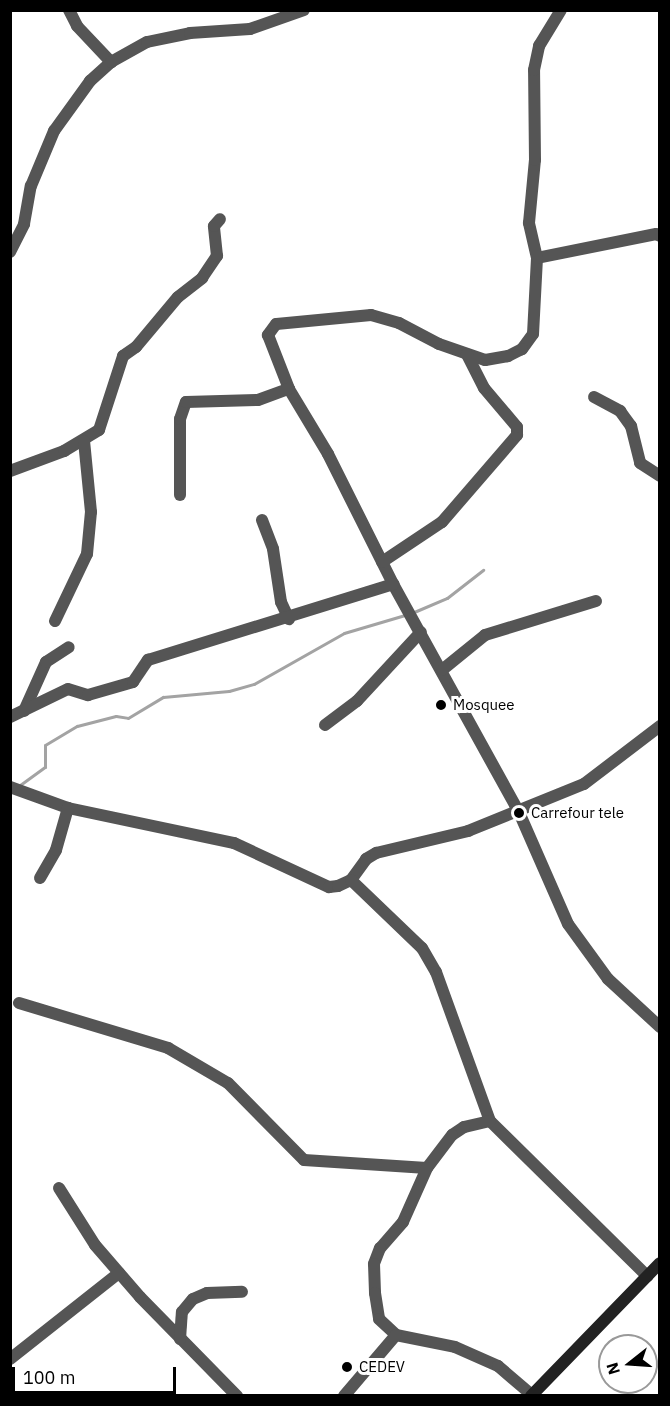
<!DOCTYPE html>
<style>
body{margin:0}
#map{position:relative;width:670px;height:1406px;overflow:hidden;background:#fff;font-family:"IBM Plex Sans",sans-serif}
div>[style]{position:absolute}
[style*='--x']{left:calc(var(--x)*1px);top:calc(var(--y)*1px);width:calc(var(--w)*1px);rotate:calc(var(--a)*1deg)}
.stream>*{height:3px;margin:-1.5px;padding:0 1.5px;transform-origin:1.5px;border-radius:1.5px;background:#a3a3a3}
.street>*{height:12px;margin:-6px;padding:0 6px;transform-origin:6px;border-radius:6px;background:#555}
.secondary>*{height:12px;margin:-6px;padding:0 6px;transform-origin:6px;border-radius:6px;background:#222}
.dots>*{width:16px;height:16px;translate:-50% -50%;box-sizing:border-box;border:3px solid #fff;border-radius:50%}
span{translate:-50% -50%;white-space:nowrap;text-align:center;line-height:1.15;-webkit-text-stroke:6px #fff;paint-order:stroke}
.poi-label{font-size:15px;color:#000}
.left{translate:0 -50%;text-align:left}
.frame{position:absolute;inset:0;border:12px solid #000;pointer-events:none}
.north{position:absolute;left:598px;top:1334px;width:60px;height:60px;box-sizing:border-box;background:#fff;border:2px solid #999;border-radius:50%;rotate:253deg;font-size:16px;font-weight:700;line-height:24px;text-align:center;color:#000}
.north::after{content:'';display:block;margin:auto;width:21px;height:27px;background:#000;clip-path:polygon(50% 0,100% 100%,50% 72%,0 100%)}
.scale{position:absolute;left:12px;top:1367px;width:164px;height:27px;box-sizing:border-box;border:3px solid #000;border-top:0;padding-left:8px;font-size:18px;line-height:21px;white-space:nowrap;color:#000;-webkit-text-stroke:4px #fff;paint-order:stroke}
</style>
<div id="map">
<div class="stream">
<div style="--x:414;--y:612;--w:36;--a:-23"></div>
<div style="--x:447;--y:598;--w:46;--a:-37.9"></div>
<div style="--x:20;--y:785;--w:31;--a:-36"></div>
<div style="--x:45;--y:767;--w:22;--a:-90"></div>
<div style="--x:45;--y:745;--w:37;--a:-31"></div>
<div style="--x:77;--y:726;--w:40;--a:-14.4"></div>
<div style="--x:116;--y:716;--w:12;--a:9"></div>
<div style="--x:128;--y:718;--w:41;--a:-31"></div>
<div style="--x:163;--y:697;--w:66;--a:-5.2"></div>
<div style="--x:229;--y:691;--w:26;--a:-16"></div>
<div style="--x:254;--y:684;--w:103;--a:-29.5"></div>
<div style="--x:344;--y:633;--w:67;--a:-16.5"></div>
</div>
<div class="street">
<div style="--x:69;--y:10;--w:18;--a:63"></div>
<div style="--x:77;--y:26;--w:50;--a:46.6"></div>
<div style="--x:660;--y:236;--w:4;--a:-153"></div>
<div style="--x:656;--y:234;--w:121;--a:168.6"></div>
<div style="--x:537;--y:258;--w:76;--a:93"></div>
<div style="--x:533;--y:334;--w:19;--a:126"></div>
<div style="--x:522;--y:349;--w:16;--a:153"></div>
<div style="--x:508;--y:356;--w:23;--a:170"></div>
<div style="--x:485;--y:360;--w:49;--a:-160.8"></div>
<div style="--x:439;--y:344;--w:45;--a:-152.3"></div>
<div style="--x:399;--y:323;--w:29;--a:-164"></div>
<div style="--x:371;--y:315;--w:95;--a:174.6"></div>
<div style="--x:276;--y:324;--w:14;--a:126"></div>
<div style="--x:268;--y:335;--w:58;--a:68.7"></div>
<div style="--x:289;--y:389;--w:76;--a:59"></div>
<div style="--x:328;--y:454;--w:145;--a:63.4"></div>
<div style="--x:393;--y:584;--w:258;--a:61.1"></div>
<div style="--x:518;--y:810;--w:124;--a:66.3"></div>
<div style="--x:568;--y:924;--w:68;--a:54"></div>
<div style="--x:608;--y:979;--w:71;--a:42.7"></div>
<div style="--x:10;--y:252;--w:31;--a:-63"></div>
<div style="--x:24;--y:224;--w:39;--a:-80"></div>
<div style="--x:31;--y:186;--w:60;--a:-67.3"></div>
<div style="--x:54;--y:131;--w:62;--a:-54.2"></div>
<div style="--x:90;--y:81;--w:28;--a:-42"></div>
<div style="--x:111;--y:62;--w:41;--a:-29.1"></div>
<div style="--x:147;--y:42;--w:44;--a:-11.8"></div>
<div style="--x:190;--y:33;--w:60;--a:-3.8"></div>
<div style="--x:250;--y:29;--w:57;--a:-19.4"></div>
<div style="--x:537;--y:258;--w:36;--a:-103"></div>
<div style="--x:529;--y:223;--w:63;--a:-84.6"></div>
<div style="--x:535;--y:160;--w:90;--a:-90.6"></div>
<div style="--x:534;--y:70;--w:25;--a:-78"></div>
<div style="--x:539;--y:46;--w:42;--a:-58.6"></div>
<div style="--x:594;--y:397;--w:30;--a:28"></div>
<div style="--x:620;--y:411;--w:19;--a:54"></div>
<div style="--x:631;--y:426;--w:38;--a:76"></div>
<div style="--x:640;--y:463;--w:24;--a:33"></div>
<div style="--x:10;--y:471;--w:58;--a:-20.3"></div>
<div style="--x:64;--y:451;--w:41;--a:-31"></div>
<div style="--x:99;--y:430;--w:78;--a:-72"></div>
<div style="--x:123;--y:356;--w:16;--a:-35"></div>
<div style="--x:136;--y:347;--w:65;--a:-50"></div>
<div style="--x:178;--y:297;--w:31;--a:-38"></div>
<div style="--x:202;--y:278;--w:27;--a:-56"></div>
<div style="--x:217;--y:256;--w:30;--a:-96"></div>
<div style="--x:214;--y:226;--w:9;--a:-49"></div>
<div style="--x:180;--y:495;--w:76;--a:-90"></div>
<div style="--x:180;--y:419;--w:18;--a:-71"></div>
<div style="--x:186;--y:402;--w:72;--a:-1.6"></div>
<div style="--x:258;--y:400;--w:33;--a:-20"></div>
<div style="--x:262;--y:520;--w:31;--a:69"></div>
<div style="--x:273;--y:549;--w:54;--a:81.4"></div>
<div style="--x:281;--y:602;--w:19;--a:65"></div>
<div style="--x:382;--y:562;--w:72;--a:-33.7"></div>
<div style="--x:442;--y:522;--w:115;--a:-49.2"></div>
<div style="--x:517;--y:435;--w:8;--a:-90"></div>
<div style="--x:517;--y:427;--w:51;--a:-130.2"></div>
<div style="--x:484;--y:388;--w:38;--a:-117"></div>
<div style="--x:55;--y:621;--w:74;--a:-64.5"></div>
<div style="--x:87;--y:554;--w:42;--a:-84.6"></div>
<div style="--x:91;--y:512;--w:71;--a:-95.6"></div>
<div style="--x:442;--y:670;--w:55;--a:-39.1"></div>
<div style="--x:485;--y:635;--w:116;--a:-17"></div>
<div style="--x:24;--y:711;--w:54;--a:-65.8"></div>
<div style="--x:46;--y:662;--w:27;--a:-33"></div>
<div style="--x:10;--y:717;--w:64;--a:-25.8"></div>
<div style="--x:68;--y:689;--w:21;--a:17"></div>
<div style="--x:88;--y:695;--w:47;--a:-16.1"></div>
<div style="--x:133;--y:682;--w:27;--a:-56"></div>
<div style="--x:148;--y:660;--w:257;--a:-17.2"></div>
<div style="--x:325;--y:725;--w:40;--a:-37"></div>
<div style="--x:357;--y:701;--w:94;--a:-47.2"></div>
<div style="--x:10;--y:787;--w:62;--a:19.9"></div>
<div style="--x:68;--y:808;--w:170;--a:11.9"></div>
<div style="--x:234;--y:843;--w:105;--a:24.9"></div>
<div style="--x:329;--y:887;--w:9;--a:-6"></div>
<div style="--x:338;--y:886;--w:14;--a:-25"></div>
<div style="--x:351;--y:880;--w:26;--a:-54"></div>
<div style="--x:366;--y:859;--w:12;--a:-31"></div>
<div style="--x:376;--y:853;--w:95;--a:-13.4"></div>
<div style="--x:468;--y:831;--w:125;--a:-22.1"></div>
<div style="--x:584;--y:784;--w:96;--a:-37.3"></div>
<div style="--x:40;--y:878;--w:32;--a:-60"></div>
<div style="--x:56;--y:850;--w:44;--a:-74.1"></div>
<div style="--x:351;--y:880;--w:98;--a:43.8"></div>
<div style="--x:422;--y:948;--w:28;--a:60"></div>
<div style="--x:436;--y:972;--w:158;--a:70.1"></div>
<div style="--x:490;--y:1121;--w:221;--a:44.6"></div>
<div style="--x:19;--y:1003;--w:156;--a:16.8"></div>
<div style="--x:168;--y:1048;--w:69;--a:30.3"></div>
<div style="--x:228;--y:1083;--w:108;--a:45.4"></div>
<div style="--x:304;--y:1160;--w:123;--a:3.7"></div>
<div style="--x:490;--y:1121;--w:27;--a:167"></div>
<div style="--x:464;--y:1127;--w:14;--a:146"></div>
<div style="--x:452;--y:1135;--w:41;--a:127.1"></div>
<div style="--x:427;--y:1168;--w:59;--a:114"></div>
<div style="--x:403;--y:1222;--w:35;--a:131"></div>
<div style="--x:380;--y:1248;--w:17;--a:111"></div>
<div style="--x:374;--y:1264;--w:29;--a:88"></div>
<div style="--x:375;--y:1293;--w:26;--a:81"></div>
<div style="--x:379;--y:1319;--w:23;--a:43"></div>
<div style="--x:396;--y:1335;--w:60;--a:11.5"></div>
<div style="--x:455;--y:1347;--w:47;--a:23.8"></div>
<div style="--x:498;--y:1366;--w:45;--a:40.5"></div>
<div style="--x:59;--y:1188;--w:67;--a:57.7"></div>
<div style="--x:95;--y:1245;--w:69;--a:49.1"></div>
<div style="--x:140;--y:1297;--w:139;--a:45.6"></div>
<div style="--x:180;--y:1339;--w:27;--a:-86"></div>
<div style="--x:182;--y:1312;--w:17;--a:-50"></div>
<div style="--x:193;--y:1299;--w:15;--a:-23"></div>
<div style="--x:207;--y:1293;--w:35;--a:-2"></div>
<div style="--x:10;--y:1359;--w:139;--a:-38.3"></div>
<div style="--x:344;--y:1396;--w:80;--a:-49.6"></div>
</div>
<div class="secondary">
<div style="--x:531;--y:1396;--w:185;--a:-45.9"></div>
</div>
<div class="dots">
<div style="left:441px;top:705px;background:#000"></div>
<div style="left:519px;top:813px;background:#000"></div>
<div style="left:347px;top:1367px;background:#000"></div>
</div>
<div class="poi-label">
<span class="left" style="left:453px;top:705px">Mosquee</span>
<span class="left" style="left:531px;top:813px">Carrefour tele</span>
<span class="left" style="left:359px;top:1367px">CEDEV</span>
</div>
<div class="frame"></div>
<div class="north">N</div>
<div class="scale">100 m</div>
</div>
